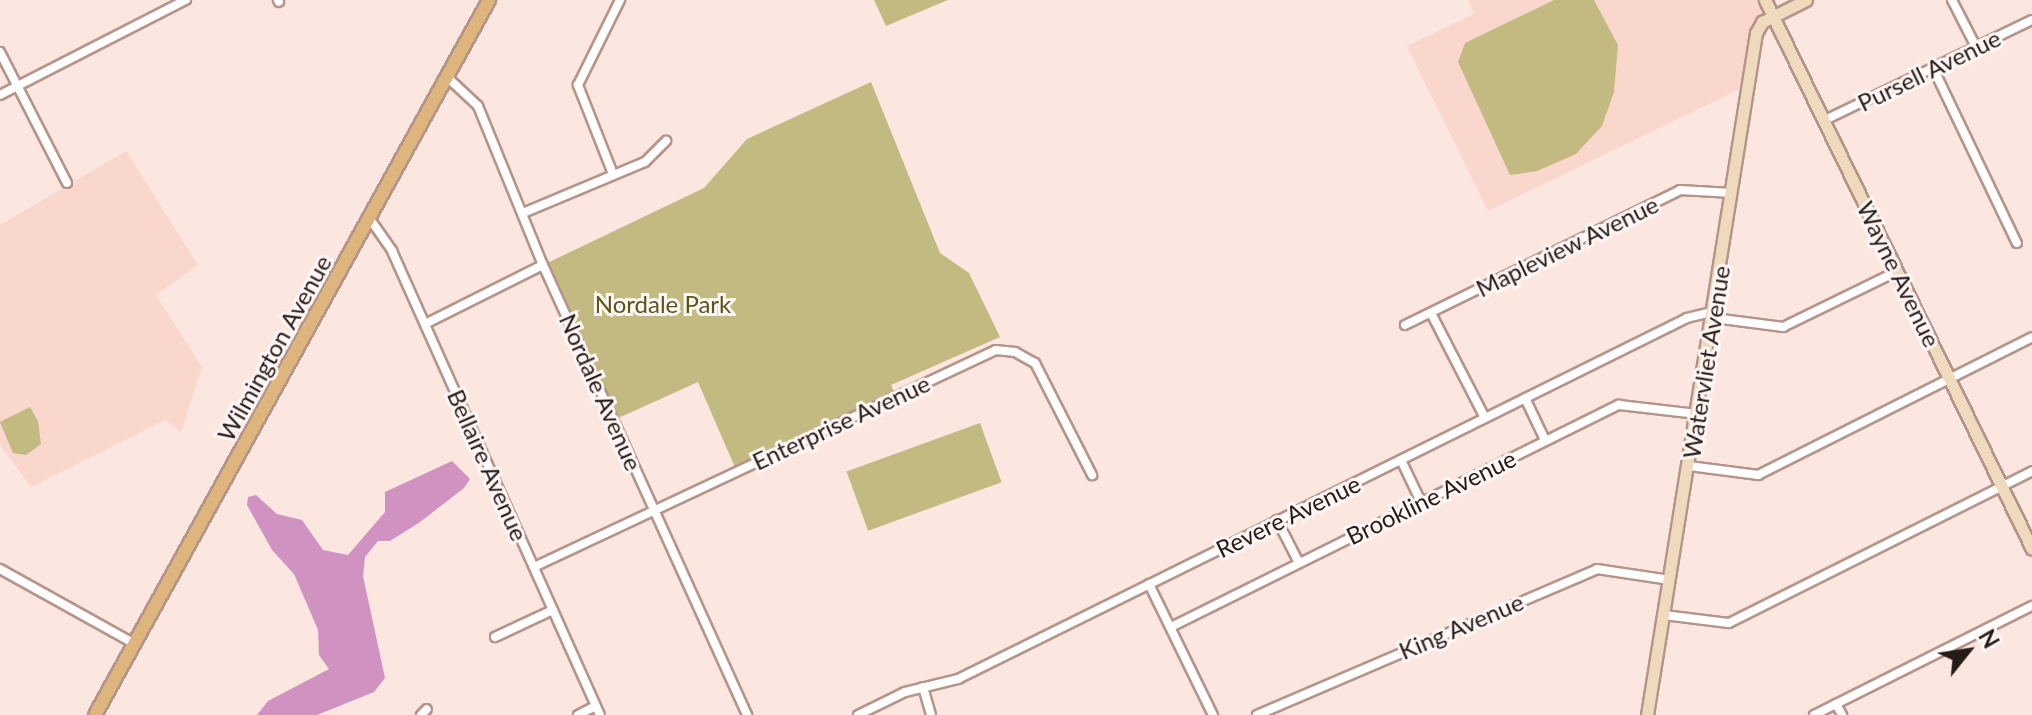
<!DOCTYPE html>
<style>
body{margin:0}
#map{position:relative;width:2032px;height:715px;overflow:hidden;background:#fce6e0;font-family:Lato,sans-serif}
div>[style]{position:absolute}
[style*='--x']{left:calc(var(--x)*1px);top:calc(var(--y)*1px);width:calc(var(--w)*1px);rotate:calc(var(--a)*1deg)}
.built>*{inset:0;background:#fad7cc}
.green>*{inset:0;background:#c3ba82;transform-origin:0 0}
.water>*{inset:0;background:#d092c0}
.roads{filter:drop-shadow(2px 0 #b5948a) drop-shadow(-2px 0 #b5948a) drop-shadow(0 2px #b5948a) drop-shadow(0 -2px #b5948a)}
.street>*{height:8px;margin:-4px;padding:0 4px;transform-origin:4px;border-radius:4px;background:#fff}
.secondary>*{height:11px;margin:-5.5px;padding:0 5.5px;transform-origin:5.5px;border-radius:5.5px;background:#efdabe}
.primary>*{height:12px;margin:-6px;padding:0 6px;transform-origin:6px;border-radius:6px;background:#dfb57e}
span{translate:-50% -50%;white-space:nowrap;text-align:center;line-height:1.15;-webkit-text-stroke:6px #fff7f5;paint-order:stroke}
.street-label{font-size:24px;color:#271b17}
.park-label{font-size:24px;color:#5d541b}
.north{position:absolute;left:1928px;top:611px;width:80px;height:80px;-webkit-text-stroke:6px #fff7f5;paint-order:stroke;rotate:60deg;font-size:22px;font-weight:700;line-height:32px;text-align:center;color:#271b17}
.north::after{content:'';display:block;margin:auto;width:28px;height:36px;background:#271b17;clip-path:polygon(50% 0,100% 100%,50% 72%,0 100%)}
</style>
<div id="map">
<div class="built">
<div style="clip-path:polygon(1468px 0,1765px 0,1773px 15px,1762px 22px,1748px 85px,1488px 211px,1407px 46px,1474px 14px)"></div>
<div style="clip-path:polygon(126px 151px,198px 265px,156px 295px,202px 367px,181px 432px,165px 420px,31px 487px,0 445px,0 225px)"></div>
</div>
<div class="green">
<div style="clip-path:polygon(874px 0,948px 0,886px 26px)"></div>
<div style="clip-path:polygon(1554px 0,1594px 0,1618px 45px,1614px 92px,1602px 126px,1576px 154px,1537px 171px,1510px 175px,1458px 62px,1465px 43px)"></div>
<div style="clip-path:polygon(871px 82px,940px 253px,969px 273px,1000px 337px,891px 385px,896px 396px,737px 472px,698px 382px,614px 420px,543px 265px,704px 188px,747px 139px)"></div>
<div style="clip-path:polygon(30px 407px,38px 421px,41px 444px,26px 455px,13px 453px,0 422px)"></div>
<div style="left:980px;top:423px;width:63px;height:142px;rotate:70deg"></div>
</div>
<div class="water">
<div style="clip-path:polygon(452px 461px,470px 479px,464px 488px,420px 522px,390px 541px,378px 541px,365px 557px,363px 576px,385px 678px,374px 692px,317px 715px,257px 715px,268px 701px,329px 669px,319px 655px,318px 630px,294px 574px,272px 550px,247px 505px,248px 497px,256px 495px,277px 514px,302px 520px,323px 550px,348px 555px,385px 512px,385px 492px)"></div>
</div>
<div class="roads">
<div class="street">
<div style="--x:278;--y:0;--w:2;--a:63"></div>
<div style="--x:1952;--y:0;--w:53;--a:62.9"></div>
<div style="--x:0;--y:52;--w:147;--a:62.9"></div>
<div style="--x:1933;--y:68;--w:194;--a:64.4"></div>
<div style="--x:447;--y:77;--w:42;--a:43.1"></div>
<div style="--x:478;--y:106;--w:172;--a:67.8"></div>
<div style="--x:543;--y:265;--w:494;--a:65.6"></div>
<div style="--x:0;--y:95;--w:209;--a:-27.1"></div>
<div style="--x:1825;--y:120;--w:230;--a:-25.8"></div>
<div style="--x:613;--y:174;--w:96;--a:-111.5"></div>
<div style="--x:578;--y:85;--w:95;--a:-63.7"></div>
<div style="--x:523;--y:213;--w:132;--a:-22.7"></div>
<div style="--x:645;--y:162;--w:30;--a:-45"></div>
<div style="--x:370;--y:219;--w:39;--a:55"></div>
<div style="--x:392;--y:251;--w:508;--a:65.85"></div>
<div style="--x:1431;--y:313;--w:118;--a:62.8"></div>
<div style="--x:1714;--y:318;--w:70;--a:7.4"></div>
<div style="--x:1783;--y:327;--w:128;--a:-26"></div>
<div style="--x:425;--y:324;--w:132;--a:-26.6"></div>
<div style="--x:1405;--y:325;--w:306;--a:-26.1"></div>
<div style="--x:1680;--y:190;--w:52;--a:3.3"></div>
<div style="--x:1525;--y:398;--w:47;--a:64.5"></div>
<div style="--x:1401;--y:460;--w:47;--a:64.5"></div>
<div style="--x:1689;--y:466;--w:70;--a:7.4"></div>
<div style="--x:1758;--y:475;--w:307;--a:-26.7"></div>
<div style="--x:1277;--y:520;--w:48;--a:62.9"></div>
<div style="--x:534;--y:567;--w:510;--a:-25.16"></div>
<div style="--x:996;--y:350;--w:19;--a:6"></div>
<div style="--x:1015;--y:352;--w:23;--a:29"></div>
<div style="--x:1035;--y:363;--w:126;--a:63"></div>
<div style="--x:0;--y:569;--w:154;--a:29.1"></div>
<div style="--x:1149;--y:584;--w:146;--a:64"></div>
<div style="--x:1664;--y:615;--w:65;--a:7"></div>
<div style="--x:1729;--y:623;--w:339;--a:-26.6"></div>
<div style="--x:1171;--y:627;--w:500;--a:-26.4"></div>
<div style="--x:1619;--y:405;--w:79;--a:6.6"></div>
<div style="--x:495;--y:637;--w:64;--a:-25"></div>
<div style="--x:923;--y:687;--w:29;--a:74"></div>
<div style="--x:1836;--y:704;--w:13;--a:61"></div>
<div style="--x:421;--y:715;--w:8;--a:-45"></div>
<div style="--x:578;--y:715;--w:20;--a:-27"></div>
<div style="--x:858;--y:715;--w:52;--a:-26.1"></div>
<div style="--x:905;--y:692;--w:55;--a:-13.8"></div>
<div style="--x:958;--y:679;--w:813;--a:-26.34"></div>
<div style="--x:1687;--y:318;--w:29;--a:-14"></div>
<div style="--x:1257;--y:715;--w:370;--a:-23.2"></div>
<div style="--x:1597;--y:569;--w:74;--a:8.6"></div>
<div style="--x:1814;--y:715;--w:244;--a:-26.6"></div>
</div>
<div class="secondary">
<div style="--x:1765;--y:0;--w:610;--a:64.06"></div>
<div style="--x:1647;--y:715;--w:691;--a:-80.92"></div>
<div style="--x:1756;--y:33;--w:13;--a:-61"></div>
<div style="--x:1762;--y:22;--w:49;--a:-26.6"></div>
</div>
<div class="primary">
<div style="--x:95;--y:715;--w:816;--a:-61.14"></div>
</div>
</div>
<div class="street-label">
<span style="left:1929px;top:70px;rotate:-26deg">Pursell Avenue</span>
<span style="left:1567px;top:246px;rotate:-26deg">Mapleview Avenue</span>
<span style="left:1899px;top:274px;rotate:64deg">Wayne Avenue</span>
<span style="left:274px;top:348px;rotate:-61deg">Wilmington Avenue</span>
<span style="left:1706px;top:362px;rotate:-81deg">Watervliet Avenue</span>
<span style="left:601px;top:392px;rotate:66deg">Nordale Avenue</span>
<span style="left:841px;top:422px;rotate:-25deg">Enterprise Avenue</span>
<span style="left:488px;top:465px;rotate:66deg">Bellaire Avenue</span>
<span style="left:1431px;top:497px;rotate:-26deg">Brookline Avenue</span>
<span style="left:1288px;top:516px;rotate:-26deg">Revere Avenue</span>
<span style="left:1461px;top:626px;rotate:-23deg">King Avenue</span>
</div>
<div class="park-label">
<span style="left:663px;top:304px">Nordale Park</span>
</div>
<div class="north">N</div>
</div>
